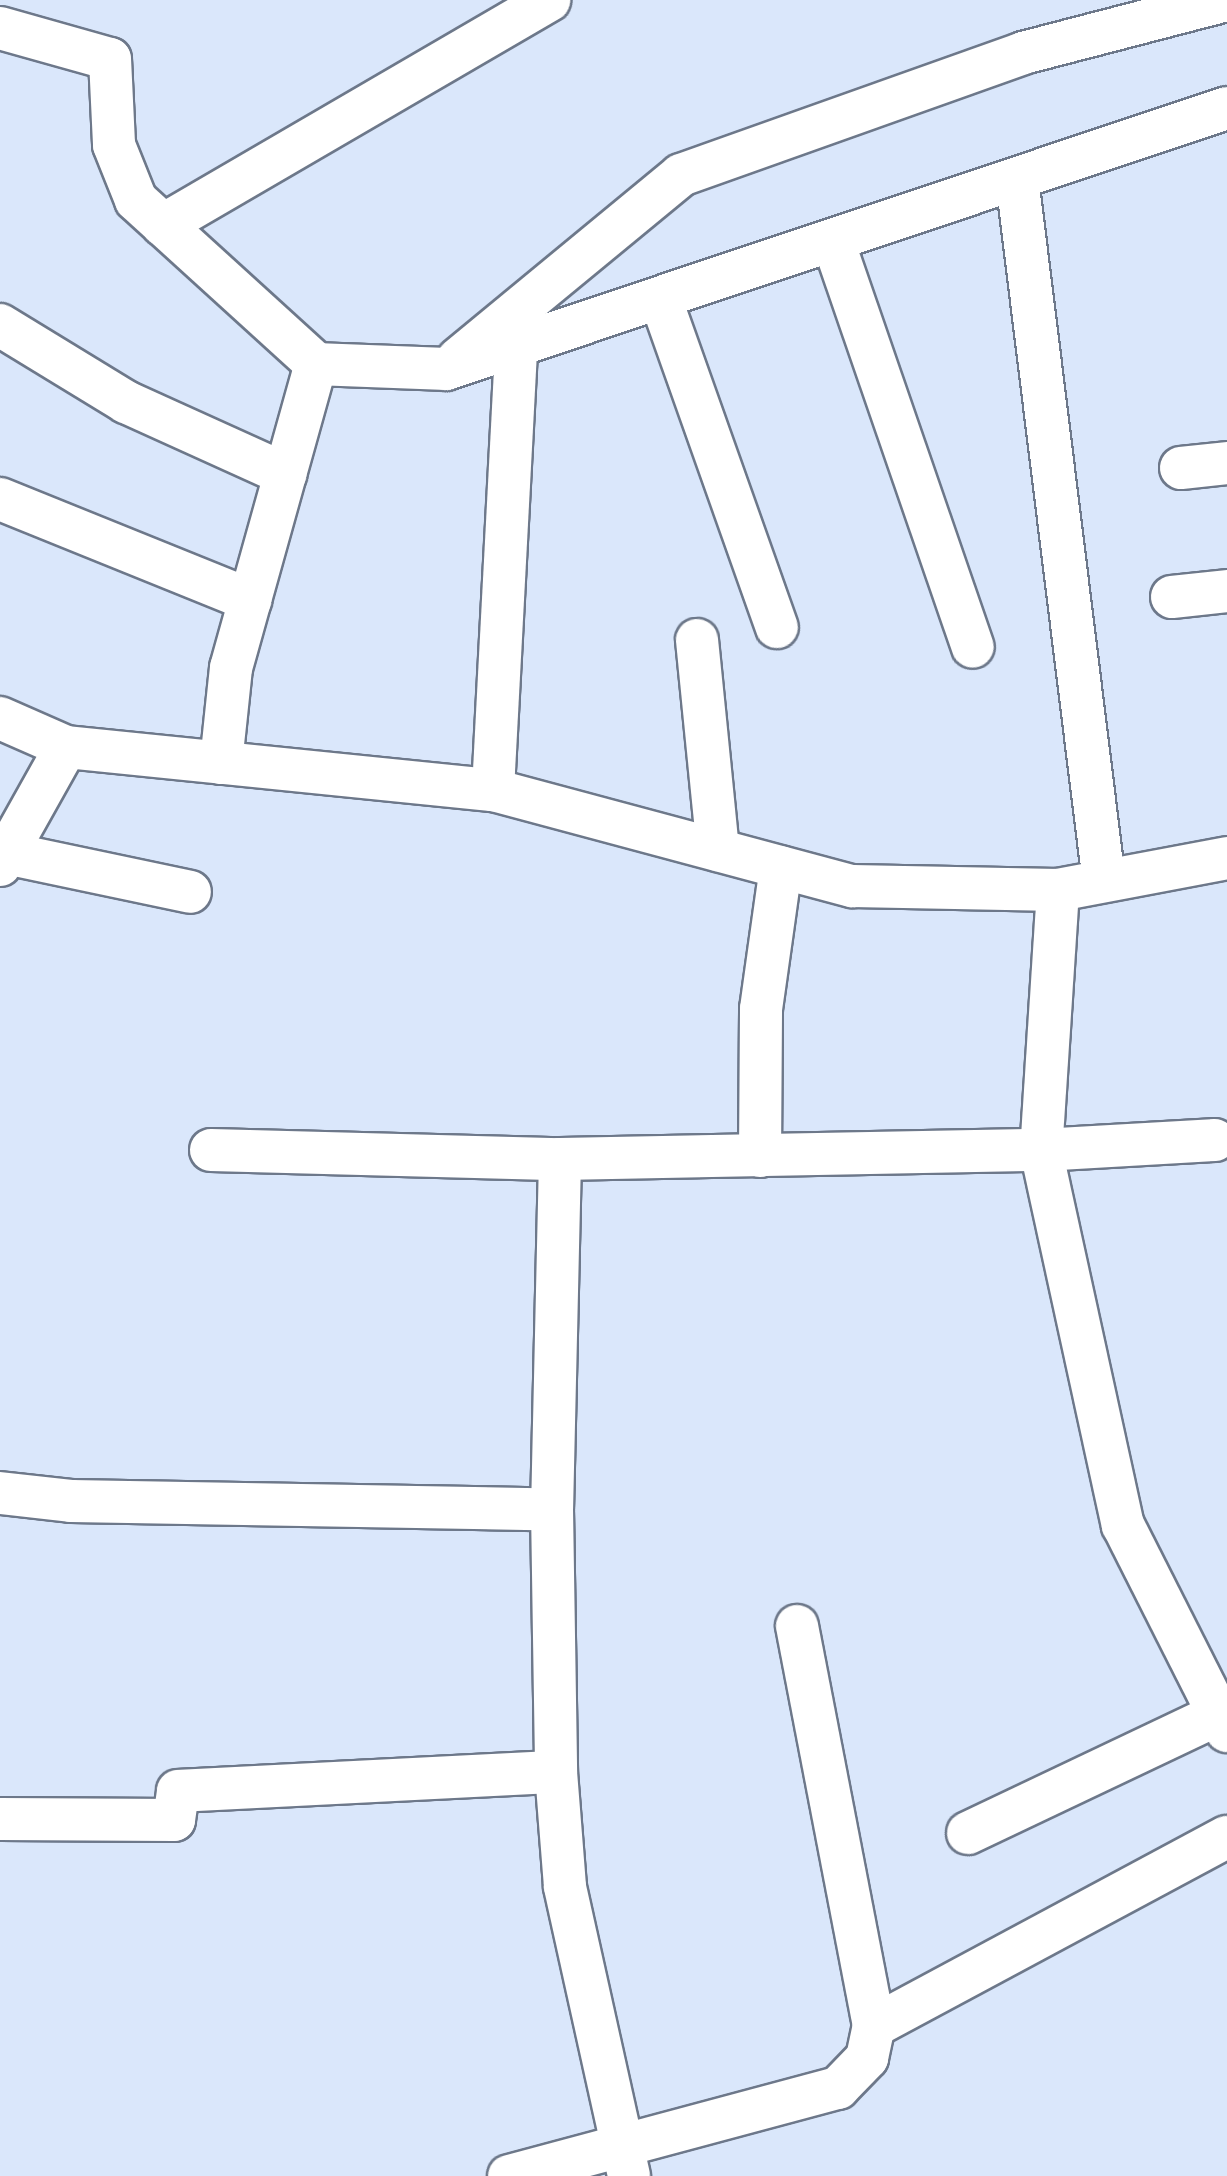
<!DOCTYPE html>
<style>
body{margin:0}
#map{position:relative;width:1227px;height:2176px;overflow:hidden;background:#dae7fb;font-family:"Titillium Web",sans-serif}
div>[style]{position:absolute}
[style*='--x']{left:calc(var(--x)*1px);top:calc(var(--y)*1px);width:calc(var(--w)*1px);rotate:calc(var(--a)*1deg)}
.roads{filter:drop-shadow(2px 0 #6d788a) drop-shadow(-2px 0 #6d788a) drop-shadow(0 2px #6d788a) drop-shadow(0 -2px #6d788a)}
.minor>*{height:42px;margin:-21px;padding:0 21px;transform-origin:21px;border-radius:21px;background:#fff}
span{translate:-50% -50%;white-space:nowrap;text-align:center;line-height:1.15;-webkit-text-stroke:9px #dae7fb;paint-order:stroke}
</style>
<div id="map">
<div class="roads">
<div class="minor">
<div style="--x:0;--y:28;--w:114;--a:15.7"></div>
<div style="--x:110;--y:59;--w:86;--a:87.3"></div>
<div style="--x:114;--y:145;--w:59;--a:68.2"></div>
<div style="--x:136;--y:200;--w:244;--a:42.3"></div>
<div style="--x:316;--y:364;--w:130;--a:2.2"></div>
<div style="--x:446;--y:369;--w:823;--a:-18.48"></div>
<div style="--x:1017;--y:179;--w:707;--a:82.94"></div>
<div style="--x:163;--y:225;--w:447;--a:-30.2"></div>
<div style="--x:833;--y:241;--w:429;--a:71"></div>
<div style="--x:661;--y:300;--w:347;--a:70.5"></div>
<div style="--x:0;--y:325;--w:148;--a:31.4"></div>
<div style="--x:126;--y:402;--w:175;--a:24.4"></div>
<div style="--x:458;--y:359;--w:289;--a:-39.5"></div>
<div style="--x:681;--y:175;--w:363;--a:-19.6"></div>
<div style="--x:1023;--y:53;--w:211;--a:-14.6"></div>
<div style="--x:1181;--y:468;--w:46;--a:-6.2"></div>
<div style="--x:0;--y:499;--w:270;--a:22"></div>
<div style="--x:1172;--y:597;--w:55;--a:-6.2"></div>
<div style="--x:697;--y:640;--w:211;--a:84.3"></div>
<div style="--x:0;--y:718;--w:72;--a:23.7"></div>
<div style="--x:66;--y:747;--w:429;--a:5.8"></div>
<div style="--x:493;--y:790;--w:372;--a:15"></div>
<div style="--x:852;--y:886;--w:206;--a:1.1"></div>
<div style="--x:1058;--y:890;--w:172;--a:-10.7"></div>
<div style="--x:221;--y:763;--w:96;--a:-84"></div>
<div style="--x:231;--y:668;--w:316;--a:-74.4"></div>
<div style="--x:493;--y:790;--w:442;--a:-87"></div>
<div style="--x:1;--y:852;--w:193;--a:11.9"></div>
<div style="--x:0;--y:865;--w:135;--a:-60.8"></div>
<div style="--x:1058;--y:890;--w:261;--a:93.7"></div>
<div style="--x:1041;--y:1150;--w:384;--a:77.7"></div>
<div style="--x:1123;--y:1525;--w:231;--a:63.2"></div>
<div style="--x:211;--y:1150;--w:349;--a:1.5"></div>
<div style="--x:560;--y:1159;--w:481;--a:-1.1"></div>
<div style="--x:1041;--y:1150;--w:174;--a:-3.3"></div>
<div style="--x:760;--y:1156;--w:147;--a:-89.6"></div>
<div style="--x:761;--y:1009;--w:143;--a:-82"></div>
<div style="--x:560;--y:1159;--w:350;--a:91.3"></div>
<div style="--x:552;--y:1509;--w:263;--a:89.1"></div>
<div style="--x:556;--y:1772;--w:115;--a:85.5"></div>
<div style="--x:565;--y:1887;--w:296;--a:77.5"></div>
<div style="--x:0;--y:1493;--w:71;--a:6.4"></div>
<div style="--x:71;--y:1501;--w:481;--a:1"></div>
<div style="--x:797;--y:1626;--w:407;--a:79.1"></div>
<div style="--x:0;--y:1819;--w:174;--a:0.3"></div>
<div style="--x:174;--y:1820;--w:29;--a:-82"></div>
<div style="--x:178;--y:1791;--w:378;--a:-2.9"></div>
<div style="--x:968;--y:1833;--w:278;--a:-25.4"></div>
<div style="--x:509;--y:2176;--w:341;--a:-15"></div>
<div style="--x:838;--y:2088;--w:42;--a:-46"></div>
<div style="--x:867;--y:2058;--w:33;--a:-78"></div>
<div style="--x:874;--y:2026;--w:400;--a:-28.2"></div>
</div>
</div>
</div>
